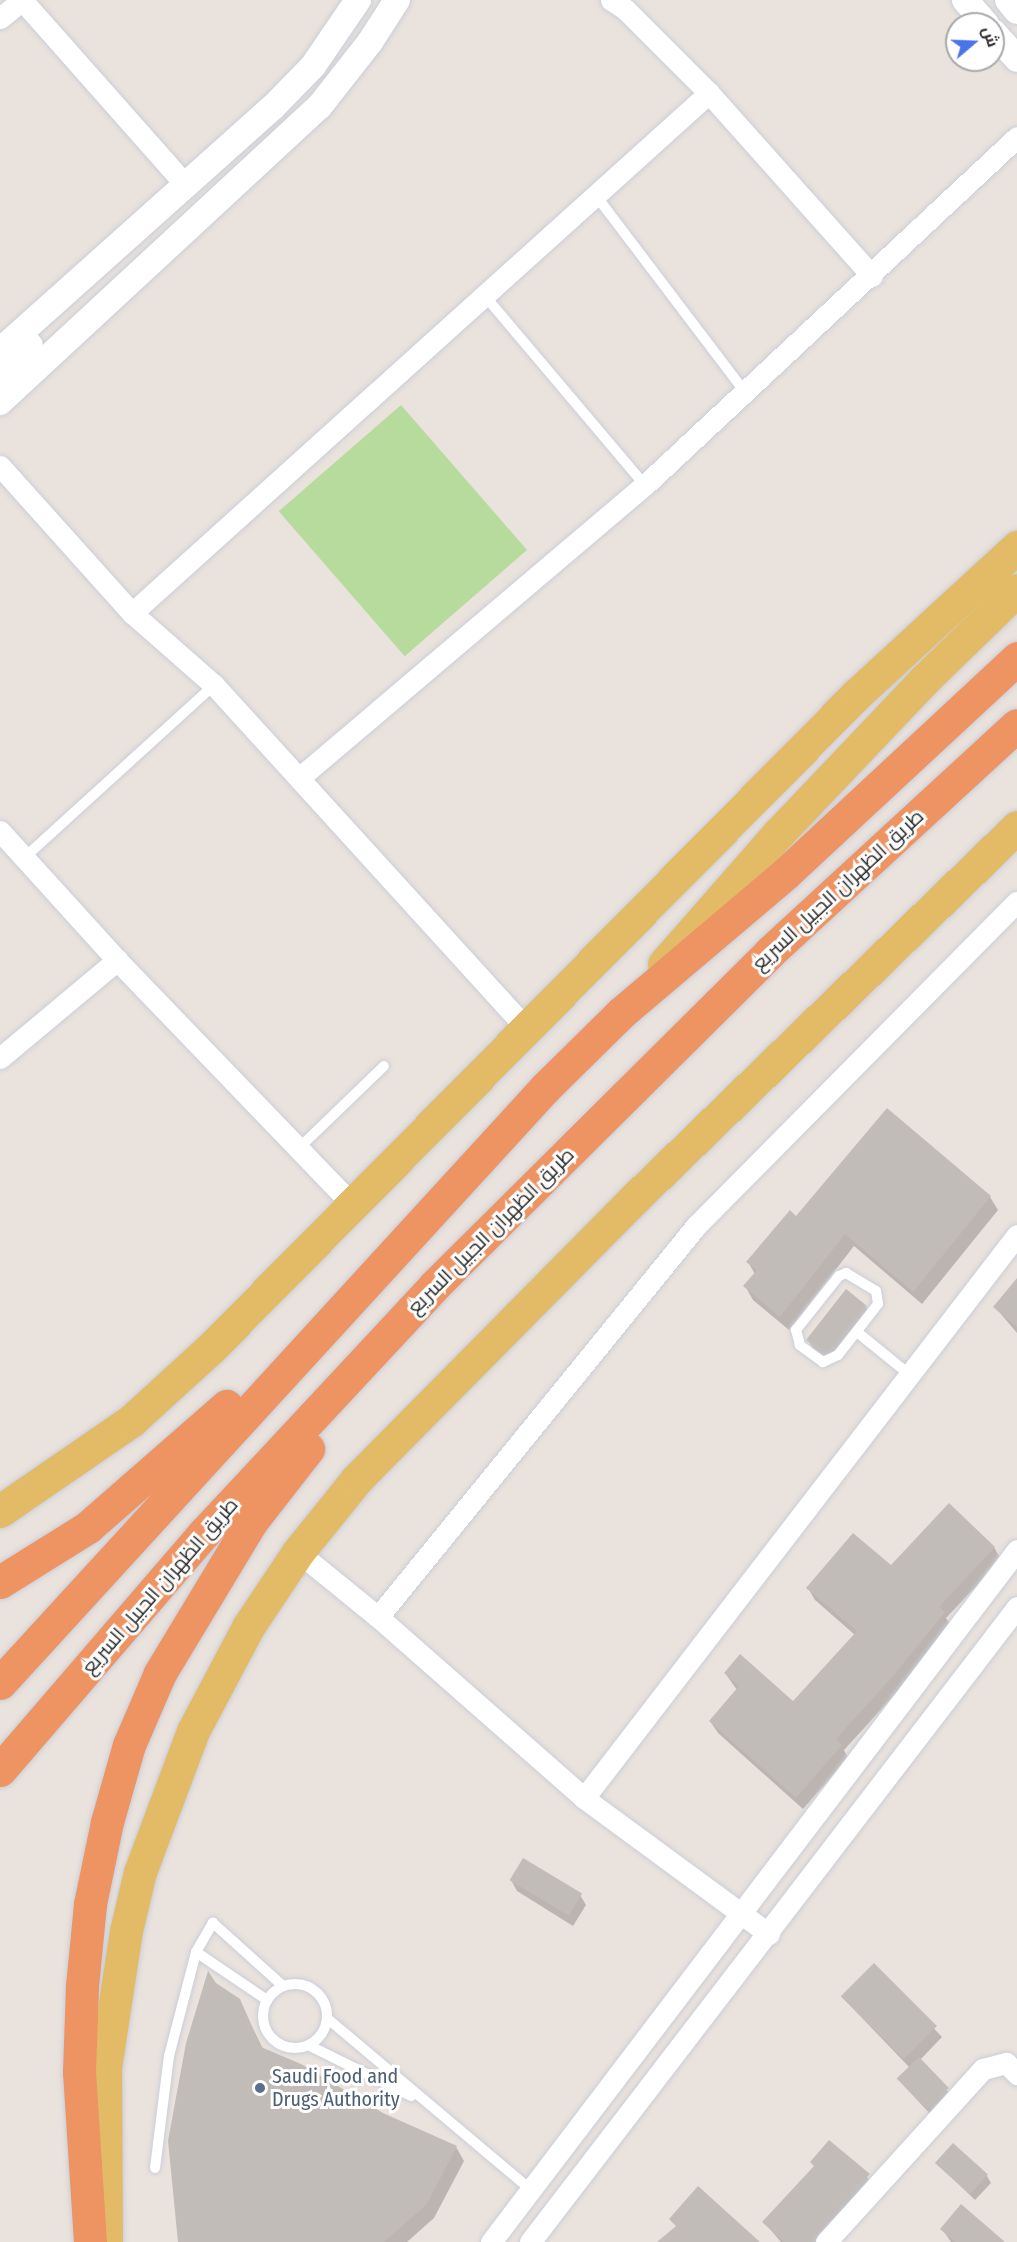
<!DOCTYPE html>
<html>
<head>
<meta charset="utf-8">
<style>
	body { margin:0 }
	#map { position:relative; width:1017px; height:2242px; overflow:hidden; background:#eae2dc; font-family:"Fira Sans Condensed",Cairo,sans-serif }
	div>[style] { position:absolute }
	.green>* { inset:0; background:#b7db9d; transform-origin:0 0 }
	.shadow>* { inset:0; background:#0003 }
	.building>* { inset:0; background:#c2bcb8; transform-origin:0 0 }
	.roads { filter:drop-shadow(0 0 2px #caced9) drop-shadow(0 0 2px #caced9) }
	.service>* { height:10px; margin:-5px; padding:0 5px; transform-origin:5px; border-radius:5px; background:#fff }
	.service>.ring { margin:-5px; padding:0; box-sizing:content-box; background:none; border:10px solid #fff; border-radius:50% }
	.minor>* { height:21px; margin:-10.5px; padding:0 10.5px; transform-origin:10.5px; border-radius:10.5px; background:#fff }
	.tertiary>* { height:26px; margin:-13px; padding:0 13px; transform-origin:13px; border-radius:13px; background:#fff }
	.primary>* { height:33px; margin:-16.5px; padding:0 16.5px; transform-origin:16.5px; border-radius:16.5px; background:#e3bb67 }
	.motorway>* { height:33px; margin:-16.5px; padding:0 16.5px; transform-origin:16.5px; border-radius:16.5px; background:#ee9362 }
	.dots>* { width:16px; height:16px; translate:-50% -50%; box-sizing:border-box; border:3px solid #fff; border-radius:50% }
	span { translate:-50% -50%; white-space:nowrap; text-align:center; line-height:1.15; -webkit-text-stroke:6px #fff; paint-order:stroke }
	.street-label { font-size:20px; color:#292929 }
	.service-label { font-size:20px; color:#4e5e75 }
	.left { translate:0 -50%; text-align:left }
	.north { position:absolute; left:945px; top:12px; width:60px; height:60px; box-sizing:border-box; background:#fff; border:2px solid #a9a9a9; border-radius:50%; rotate:71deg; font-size:16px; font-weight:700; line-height:24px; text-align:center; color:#292929 }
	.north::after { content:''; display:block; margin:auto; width:21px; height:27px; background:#4a75e8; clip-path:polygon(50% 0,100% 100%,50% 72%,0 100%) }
</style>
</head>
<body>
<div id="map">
	<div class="green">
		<i style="left:401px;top:405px;width:192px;height:162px;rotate:49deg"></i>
	</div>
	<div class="shadow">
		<i style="clip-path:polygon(990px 1197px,998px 1210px,922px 1304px,854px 1246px,789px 1330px,753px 1300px,745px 1286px,755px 1274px,748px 1262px,797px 1218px)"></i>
		<i style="clip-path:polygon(1017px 1280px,1017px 1333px,995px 1307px)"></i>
		<i style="clip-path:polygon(866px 1307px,872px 1317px,831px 1363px,814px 1350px,808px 1340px)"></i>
		<i style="clip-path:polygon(994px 1547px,1001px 1560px,946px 1618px,951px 1625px,900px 1689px,844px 1750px,848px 1758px,803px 1809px,718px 1733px,710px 1721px,737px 1690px,725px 1673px,793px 1703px,855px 1635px,815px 1600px,808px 1588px)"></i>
		<i style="clip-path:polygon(511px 1880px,580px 1895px,586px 1905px,573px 1926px,517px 1891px)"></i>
		<i style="clip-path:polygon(874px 1965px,942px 2037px,920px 2060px,951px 2095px,932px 2116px,898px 2079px,910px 2068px,842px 1997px)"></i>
		<i style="clip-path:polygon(215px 1984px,239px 2000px,263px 2049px,382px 2114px,456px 2147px,464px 2161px,434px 2218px,407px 2242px,178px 2242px)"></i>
		<i style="clip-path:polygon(829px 2142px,874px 2184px,822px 2242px,781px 2242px,764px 2222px,815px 2167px)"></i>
		<i style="clip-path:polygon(937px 2163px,987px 2176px,991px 2183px,975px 2200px)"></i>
		<i style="clip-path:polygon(942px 2229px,1002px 2242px,951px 2242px)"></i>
	</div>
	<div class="building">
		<i style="clip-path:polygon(887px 1108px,991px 1196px,913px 1292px,845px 1234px,780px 1317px,743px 1286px,757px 1270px,746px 1262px,790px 1210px,796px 1216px)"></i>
		<i style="clip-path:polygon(1017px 1278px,1017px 1327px,993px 1307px)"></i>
		<i style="clip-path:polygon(846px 1289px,867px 1306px,833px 1349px,824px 1353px,806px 1340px)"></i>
		<i style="clip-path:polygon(949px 1503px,995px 1547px,939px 1607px,945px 1612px,893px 1676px,836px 1739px,842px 1745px,796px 1798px,709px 1721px,739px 1686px,724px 1673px,740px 1654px,793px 1701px,857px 1631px,806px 1588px,853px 1533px,891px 1565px)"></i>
		<i style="left:523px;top:1858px;width:69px;height:26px;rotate:31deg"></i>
		<i style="left:874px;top:1963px;width:89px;height:47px;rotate:45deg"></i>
		<i style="clip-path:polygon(208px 1971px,216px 1983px,240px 1999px,261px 2047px,301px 2064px,383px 2113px,457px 2146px,427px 2204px,384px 2242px,178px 2242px,168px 2141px,186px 2043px)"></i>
		<i style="left:919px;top:2057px;width:43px;height:31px;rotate:46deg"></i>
		<i style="clip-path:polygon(829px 2140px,870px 2174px,817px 2233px,814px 2242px,784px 2242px,762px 2222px,814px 2166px,810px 2162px)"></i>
		<i style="left:953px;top:2143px;width:47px;height:27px;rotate:42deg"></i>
		<i style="clip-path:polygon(698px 2186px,760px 2242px,657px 2242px,676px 2226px,669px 2219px)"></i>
		<i style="clip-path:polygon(961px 2204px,1005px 2242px,955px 2242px,940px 2229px)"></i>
	</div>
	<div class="roads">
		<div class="service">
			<i style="left:597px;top:197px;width:246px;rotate:52.8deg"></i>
			<i style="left:485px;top:296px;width:248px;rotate:49.8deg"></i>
			<i style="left:24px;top:858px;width:257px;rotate:-42.3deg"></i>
			<i style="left:299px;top:1148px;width:118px;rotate:-44deg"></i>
			<i style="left:846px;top:1273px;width:35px;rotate:31deg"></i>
			<i style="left:876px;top:1291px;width:13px;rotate:81deg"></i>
			<i style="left:878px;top:1304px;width:65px;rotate:128.1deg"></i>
			<i style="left:838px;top:1355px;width:17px;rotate:155deg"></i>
			<i style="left:823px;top:1362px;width:29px;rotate:-144deg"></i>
			<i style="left:800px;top:1345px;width:16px;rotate:-105deg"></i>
			<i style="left:796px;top:1330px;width:69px;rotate:-51.5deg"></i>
			<i style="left:839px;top:1276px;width:8px;rotate:-23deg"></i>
			<i style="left:857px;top:1332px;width:68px;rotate:39.1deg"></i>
			<i style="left:196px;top:1952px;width:86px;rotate:34.1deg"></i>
			<i class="ring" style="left:263px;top:1984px;width:54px;height:54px"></i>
			<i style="left:328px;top:2019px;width:265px;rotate:40.1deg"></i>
			<i style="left:310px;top:2046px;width:113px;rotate:26.3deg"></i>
			<i style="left:155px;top:2168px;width:113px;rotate:-82.9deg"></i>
			<i style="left:169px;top:2056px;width:107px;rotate:-75.4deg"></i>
			<i style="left:196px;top:1952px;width:34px;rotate:-60deg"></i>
			<i style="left:213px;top:1923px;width:94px;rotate:42deg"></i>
		</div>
		<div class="minor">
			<i style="left:22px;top:0;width:246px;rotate:48.5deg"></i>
			<i style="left:611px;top:0;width:17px;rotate:33deg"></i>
			<i style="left:625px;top:9px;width:119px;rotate:45deg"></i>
			<i style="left:709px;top:93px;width:245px;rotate:48.3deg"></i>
			<i style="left:0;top:18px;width:28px;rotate:-39deg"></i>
			<i style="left:0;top:466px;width:198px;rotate:48.1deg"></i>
			<i style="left:132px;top:613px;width:109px;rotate:41.3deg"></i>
			<i style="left:214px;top:685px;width:462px;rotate:47.7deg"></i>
			<i style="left:132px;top:613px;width:777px;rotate:-42.03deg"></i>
			<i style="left:299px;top:778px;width:453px;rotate:-40.3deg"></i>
			<i style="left:645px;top:485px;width:509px;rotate:-43.09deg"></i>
			<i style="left:0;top:831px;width:174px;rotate:47.8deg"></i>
			<i style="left:117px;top:960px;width:337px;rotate:46.1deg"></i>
			<i style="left:0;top:1058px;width:153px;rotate:-39.9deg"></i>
			<i style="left:298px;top:1552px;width:103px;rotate:39.1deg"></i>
			<i style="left:584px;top:1798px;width:710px;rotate:-52.44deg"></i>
			<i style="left:769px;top:1934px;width:230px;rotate:-143.7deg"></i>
			<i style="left:584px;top:1798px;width:274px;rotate:-138.7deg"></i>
			<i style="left:378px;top:1617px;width:504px;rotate:-50.88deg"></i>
			<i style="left:696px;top:1226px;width:456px;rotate:-45.3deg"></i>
			<i style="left:491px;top:2242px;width:869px;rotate:-52.76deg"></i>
			<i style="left:530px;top:2242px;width:800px;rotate:-52.51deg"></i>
			<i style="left:826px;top:2242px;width:234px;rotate:-47.8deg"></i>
			<i style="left:983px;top:2069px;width:24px;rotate:-15deg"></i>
			<i style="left:1006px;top:2063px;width:16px;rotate:45deg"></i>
		</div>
		<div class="tertiary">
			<i style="left:965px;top:0;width:32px;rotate:49deg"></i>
			<i style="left:1008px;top:0;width:14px;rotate:51deg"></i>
			<i style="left:993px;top:32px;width:36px;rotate:48deg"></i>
			<i style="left:0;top:351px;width:366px;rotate:-41.8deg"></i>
			<i style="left:273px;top:107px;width:57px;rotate:-45.7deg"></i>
			<i style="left:313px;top:66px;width:80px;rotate:-55.7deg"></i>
			<i style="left:0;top:372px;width:40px;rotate:-42deg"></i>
			<i style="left:0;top:402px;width:434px;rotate:-42.8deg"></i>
			<i style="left:319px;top:107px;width:83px;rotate:-51.9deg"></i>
			<i style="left:370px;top:42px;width:50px;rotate:-57.3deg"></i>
		</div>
		<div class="primary">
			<i style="left:664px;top:964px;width:173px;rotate:-48.8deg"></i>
			<i style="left:778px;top:834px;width:212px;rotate:-46.5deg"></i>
			<i style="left:924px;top:680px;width:129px;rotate:-44.1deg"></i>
			<i style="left:0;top:1511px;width:159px;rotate:-34.5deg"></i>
			<i style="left:131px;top:1421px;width:108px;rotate:-42.4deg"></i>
			<i style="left:211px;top:1348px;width:918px;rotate:-45.35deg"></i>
			<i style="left:856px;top:695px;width:219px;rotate:-42.6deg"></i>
			<i style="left:106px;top:2242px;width:174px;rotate:-90.3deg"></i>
			<i style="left:105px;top:2068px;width:139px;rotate:-81.3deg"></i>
			<i style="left:126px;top:1931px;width:61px;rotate:-76.7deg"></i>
			<i style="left:140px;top:1872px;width:151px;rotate:-69.4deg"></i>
			<i style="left:193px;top:1731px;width:118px;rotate:-62.1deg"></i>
			<i style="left:248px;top:1627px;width:90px;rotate:-56.3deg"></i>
			<i style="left:298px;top:1552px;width:92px;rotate:-51.1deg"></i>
			<i style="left:356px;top:1480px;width:394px;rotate:-45.3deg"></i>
			<i style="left:633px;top:1200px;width:535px;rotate:-44.17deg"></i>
		</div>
		<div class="motorway">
			<i style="left:0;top:1582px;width:104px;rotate:-32deg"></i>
			<i style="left:88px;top:1527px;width:184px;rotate:-41.2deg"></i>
			<i style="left:0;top:1683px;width:808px;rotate:-47.51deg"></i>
			<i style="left:546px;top:1087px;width:105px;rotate:-44.6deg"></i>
			<i style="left:621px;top:1013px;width:216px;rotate:-40.3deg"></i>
			<i style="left:786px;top:873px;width:316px;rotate:-42.9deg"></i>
			<i style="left:0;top:1770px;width:313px;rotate:-49.3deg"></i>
			<i style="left:204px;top:1533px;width:338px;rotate:-47deg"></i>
			<i style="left:434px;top:1286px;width:474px;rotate:-44.8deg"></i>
			<i style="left:770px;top:952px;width:335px;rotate:-42.6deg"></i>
			<i style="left:90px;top:2242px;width:170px;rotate:-93.7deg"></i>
			<i style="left:79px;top:2072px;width:86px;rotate:-88deg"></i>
			<i style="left:82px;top:1986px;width:82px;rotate:-84.4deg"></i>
			<i style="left:90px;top:1904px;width:84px;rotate:-78.3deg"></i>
			<i style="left:107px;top:1822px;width:80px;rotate:-74.1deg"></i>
			<i style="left:129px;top:1745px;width:78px;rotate:-66.7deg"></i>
			<i style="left:160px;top:1673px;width:176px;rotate:-58.9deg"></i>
			<i style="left:251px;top:1522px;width:93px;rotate:-52deg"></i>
		</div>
	</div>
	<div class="dots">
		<i style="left:260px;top:2088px;background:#5c6f8a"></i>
	</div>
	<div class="street-label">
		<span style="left:838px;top:890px;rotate:-43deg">طريق الظهران الجبيل السريع</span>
		<span style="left:491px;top:1231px;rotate:-45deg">طريق الظهران الجبيل السريع</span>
		<span style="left:160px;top:1586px;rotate:-49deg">طريق الظهران الجبيل السريع</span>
	</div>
	<div class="service-label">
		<span class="left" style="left:272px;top:2088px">Saudi Food and<br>Drugs Authority</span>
	</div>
	<div class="north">ش</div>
</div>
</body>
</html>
